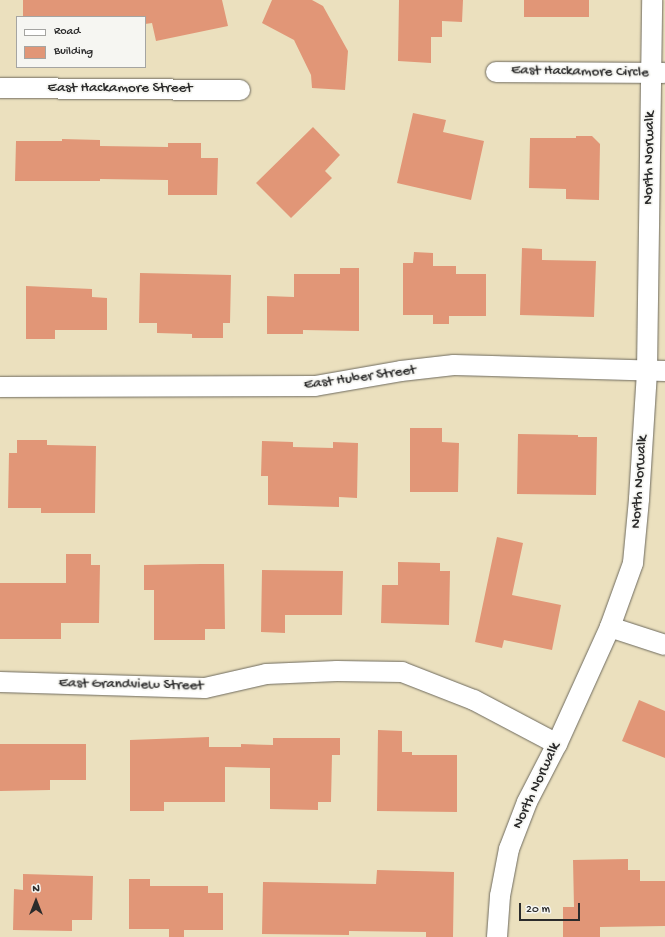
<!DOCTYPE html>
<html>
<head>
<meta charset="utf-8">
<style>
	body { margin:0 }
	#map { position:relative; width:665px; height:937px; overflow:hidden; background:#ebe0be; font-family:"Gochi Hand",sans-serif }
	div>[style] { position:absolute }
	.building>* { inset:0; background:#e19677; transform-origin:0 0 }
	.roads { filter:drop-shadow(0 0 1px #6e6a5e) drop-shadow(0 0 1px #6e6a5e) }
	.street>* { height:20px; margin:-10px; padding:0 10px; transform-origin:10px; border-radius:10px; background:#fff }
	span { translate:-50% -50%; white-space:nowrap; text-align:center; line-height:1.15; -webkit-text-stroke:3.5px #f6f6f2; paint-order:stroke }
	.street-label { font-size:15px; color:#2b2b2b }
	.legend { position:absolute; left:16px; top:16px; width:130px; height:52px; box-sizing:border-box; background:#f6f6f2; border:1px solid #a5a5a2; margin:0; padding:5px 7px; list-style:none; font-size:12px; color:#2b2b2b }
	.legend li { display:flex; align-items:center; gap:8px; height:20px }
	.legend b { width:20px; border:1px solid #a5a5a2 }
	.north { position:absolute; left:16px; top:881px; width:40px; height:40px; -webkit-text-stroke:3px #f6f6f2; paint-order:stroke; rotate:0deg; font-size:11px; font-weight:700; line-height:16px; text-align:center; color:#2b2b2b }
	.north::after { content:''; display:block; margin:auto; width:14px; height:18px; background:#2b2b2b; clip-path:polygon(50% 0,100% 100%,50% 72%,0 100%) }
	.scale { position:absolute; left:519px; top:903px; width:61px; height:18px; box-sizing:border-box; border:2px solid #2b2b2b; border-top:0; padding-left:5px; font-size:12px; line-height:14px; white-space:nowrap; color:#2b2b2b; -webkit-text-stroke:3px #f6f6f2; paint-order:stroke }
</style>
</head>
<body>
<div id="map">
	<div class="building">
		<i style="clip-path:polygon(23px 0,222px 0,228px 26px,156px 41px,152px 23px,145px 24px,145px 17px,23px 17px)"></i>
		<i style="clip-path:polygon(272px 0,312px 0,323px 6px,348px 51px,345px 90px,312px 88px,311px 75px,294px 40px,262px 23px)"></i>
		<i style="clip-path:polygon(399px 0,463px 0,462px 22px,442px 21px,442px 37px,431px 37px,431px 63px,398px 61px)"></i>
		<i style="left:524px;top:0;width:65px;height:17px"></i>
		<i style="clip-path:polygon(413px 113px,446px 120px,443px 132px,484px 141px,471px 200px,397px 183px)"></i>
		<i style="clip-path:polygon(313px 127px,340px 155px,325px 171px,332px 178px,291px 218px,256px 183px)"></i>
		<i style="clip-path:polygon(576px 136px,592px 136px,600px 144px,599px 200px,566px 199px,566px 189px,529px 188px,530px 138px,576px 138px)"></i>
		<i style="clip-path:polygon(62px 139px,100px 140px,100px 146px,168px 147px,168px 143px,201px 143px,201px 158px,218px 158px,217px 195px,168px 195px,168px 180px,100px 179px,100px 181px,15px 181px,16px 141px,62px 141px)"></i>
		<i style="clip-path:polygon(522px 248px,542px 249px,542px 260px,596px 261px,594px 317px,520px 315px)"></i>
		<i style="clip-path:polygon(414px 252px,433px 253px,433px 266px,456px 266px,456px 274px,486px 274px,486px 316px,449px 316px,449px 324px,433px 324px,433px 315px,403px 315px,403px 263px,413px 263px)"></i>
		<i style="clip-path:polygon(340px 268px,359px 268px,359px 331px,303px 330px,303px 334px,267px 334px,267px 296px,294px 297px,294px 274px,340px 274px)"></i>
		<i style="clip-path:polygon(140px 273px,231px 275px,230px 323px,223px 323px,223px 338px,192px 338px,192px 334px,157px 333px,157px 323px,139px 323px)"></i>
		<i style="clip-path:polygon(26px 286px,92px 289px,92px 297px,107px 298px,107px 330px,55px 330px,55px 339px,26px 339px)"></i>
		<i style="clip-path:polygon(410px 428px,442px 428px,442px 442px,459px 443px,458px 492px,410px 492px)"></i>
		<i style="clip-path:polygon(518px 434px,578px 435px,578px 437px,597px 437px,596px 495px,517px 494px)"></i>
		<i style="clip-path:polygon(17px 440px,47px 440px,47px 445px,96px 446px,95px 513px,41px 513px,41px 508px,8px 508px,9px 453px,17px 453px)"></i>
		<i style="clip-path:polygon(262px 441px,293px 442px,293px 447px,333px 448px,333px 442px,358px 443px,357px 498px,339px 497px,339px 507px,268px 505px,268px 476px,261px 476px)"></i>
		<i style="clip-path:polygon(497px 537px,523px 543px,512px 595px,561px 605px,552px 650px,504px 640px,502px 648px,475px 642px)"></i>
		<i style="clip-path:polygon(66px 554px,91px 554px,91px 565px,100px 565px,99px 623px,61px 623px,61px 639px,0 639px,0 583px,66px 583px)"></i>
		<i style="clip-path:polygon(398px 562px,440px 563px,440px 571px,450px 571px,449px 625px,381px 623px,382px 585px,398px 585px)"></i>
		<i style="clip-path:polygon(201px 564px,224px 564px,225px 629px,205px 629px,205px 640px,154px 640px,154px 590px,144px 590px,144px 565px)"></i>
		<i style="clip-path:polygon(262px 570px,343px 571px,342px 615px,285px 615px,285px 633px,261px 632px)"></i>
		<i style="clip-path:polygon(639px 700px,665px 711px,665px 758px,622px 741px)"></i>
		<i style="clip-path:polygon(378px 730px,402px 731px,402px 752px,412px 752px,412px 755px,457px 755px,457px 812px,377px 811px)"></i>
		<i style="clip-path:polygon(209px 737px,209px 747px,241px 747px,241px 744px,273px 745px,273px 738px,340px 738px,340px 755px,332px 755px,331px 802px,318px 802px,318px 810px,270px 809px,270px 768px,225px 767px,225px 802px,164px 802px,164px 811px,130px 811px,130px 740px)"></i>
		<i style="clip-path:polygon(0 744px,86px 744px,86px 780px,50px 780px,50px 790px,0 791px)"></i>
		<i style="clip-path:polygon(628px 859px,628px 870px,640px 870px,640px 881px,665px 881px,665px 926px,600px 927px,600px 937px,563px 937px,563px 907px,574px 907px,573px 860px)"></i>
		<i style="clip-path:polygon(377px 870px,454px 872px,453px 937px,426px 937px,426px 932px,349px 931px,349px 935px,262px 934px,263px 882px,376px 884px)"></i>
		<i style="clip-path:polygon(23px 874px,93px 876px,92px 920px,72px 920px,72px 931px,13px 930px,14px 889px,23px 890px)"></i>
		<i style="clip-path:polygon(129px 879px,150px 879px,150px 886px,208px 886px,208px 893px,223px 893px,223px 930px,184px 930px,184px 937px,169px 937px,169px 929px,129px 929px)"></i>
	</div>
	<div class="roads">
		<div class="street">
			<i style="left:496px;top:72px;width:168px;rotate:0.3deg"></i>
			<i style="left:0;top:88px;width:240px;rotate:0.5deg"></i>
			<i style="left:0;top:387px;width:315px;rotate:-0.2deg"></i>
			<i style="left:315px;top:386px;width:87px;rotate:-9.9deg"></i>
			<i style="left:401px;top:371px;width:53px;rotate:-6.5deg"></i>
			<i style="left:454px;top:365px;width:211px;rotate:1.6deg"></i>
			<i style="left:610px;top:627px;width:58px;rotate:18.1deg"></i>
			<i style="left:0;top:682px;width:205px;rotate:1.7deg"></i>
			<i style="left:205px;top:688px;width:63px;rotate:-12.9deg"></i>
			<i style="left:266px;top:674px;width:71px;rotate:-2.4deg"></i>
			<i style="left:337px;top:671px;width:65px;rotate:0.9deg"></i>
			<i style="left:402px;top:672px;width:77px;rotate:21.3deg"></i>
			<i style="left:474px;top:700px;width:94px;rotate:27.9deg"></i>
			<i style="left:497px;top:937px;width:41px;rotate:-85.8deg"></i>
			<i style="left:500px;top:896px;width:48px;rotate:-79.2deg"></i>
			<i style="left:509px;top:849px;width:50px;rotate:-69deg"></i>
			<i style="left:527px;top:802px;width:65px;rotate:-62.7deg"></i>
			<i style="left:557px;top:744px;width:128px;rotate:-65.6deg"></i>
			<i style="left:610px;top:627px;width:68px;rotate:-70.2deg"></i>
			<i style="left:633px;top:563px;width:64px;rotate:-84.6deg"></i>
			<i style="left:639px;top:499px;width:128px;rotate:-86.4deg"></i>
			<i style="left:647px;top:371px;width:371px;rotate:-89.2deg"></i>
		</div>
	</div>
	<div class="street-label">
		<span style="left:580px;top:72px;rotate:1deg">East Hackamore Circle</span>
		<span style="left:120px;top:89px">East Hackamore Street</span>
		<span style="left:650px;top:158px;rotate:-89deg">North Norwalk</span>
		<span style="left:360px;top:378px;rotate:-8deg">East Huber Street</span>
		<span style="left:640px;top:482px;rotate:-86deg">North Norwalk</span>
		<span style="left:131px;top:685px;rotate:1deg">East Grandview Street</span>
		<span style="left:537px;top:786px;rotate:-65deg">North Norwalk</span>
	</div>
	<ul class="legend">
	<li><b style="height:5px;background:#fff"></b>Road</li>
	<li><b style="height:11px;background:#e19677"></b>Building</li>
	</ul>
	<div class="north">N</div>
	<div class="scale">20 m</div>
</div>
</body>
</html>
